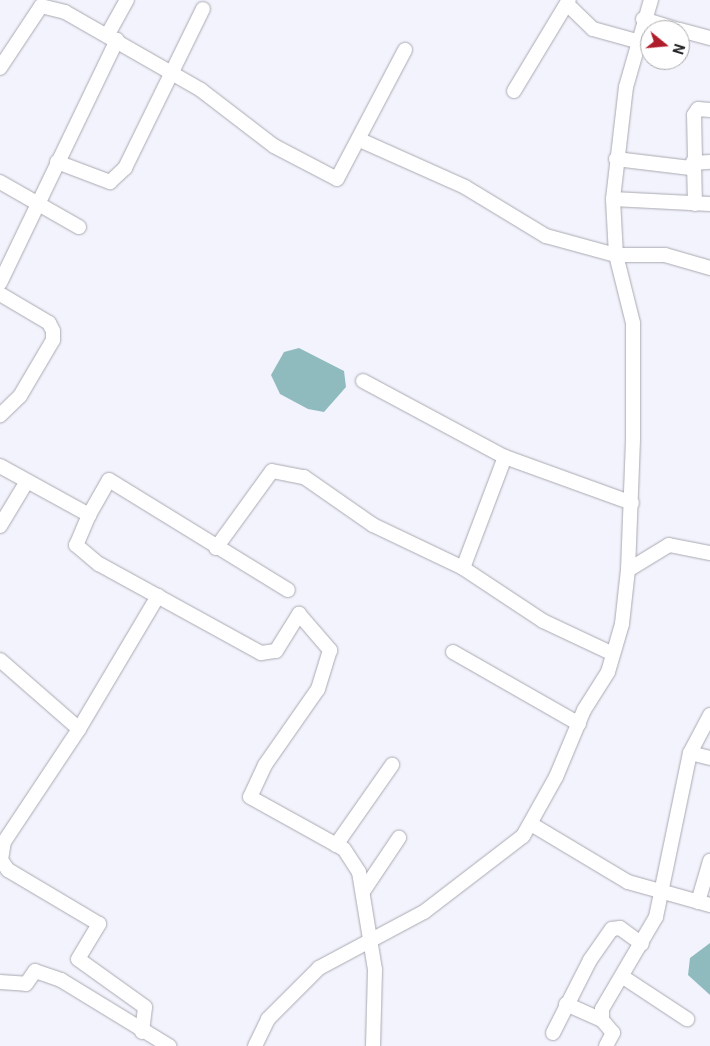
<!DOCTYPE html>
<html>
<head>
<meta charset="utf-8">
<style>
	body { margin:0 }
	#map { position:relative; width:710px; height:1046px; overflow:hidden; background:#f3f3fd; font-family:Roboto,sans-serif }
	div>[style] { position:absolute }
	.water>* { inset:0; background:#8fbbbe }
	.roads { filter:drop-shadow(0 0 1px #a9a9b2) drop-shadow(0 0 1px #a9a9b2) }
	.minor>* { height:14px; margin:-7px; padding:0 7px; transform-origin:7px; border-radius:7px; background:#fff }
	span { translate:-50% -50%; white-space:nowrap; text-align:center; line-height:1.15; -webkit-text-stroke:5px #fff; paint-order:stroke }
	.north { position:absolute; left:640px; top:20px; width:50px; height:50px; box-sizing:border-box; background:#fff; border:1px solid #a9a9aa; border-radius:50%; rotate:107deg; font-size:14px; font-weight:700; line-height:20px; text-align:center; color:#27272a }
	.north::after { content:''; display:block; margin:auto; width:18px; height:22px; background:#af1d2b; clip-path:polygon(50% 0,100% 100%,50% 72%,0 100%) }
</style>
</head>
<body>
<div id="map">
	<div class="water">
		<i style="clip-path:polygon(299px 348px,344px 371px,346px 387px,324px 412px,308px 409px,280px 394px,271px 375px,284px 352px)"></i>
		<i style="clip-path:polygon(710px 943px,710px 995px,688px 975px,690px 958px)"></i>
	</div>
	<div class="roads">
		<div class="minor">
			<i style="left:567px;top:4px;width:36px;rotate:44deg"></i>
			<i style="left:593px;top:29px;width:46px;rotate:15.3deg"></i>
			<i style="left:643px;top:19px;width:38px;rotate:17deg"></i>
			<i style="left:680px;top:30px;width:31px;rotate:15deg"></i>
			<i style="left:108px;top:34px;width:39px;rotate:-61deg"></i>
			<i style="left:0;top:68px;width:74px;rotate:-56.5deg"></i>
			<i style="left:41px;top:6px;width:25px;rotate:14deg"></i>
			<i style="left:65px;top:12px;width:157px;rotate:29.8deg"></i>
			<i style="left:201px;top:90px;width:92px;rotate:37.5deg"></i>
			<i style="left:274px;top:146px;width:71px;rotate:27.6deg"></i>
			<i style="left:337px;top:179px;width:146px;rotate:-62.2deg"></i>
			<i style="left:514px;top:91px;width:106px;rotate:-58.9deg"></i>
			<i style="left:360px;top:140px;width:115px;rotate:24.1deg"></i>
			<i style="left:465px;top:187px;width:95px;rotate:31.2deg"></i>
			<i style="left:546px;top:236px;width:73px;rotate:15.2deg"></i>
			<i style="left:616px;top:255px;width:49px"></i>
			<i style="left:665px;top:255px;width:47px;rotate:16.1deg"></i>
			<i style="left:616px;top:159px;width:75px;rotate:6.9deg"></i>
			<i style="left:690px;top:168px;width:11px;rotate:-63deg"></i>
			<i style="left:695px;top:158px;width:43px;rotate:-91.3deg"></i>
			<i style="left:694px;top:115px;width:7px;rotate:-56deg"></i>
			<i style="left:698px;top:109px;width:12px;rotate:5deg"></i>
			<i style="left:57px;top:162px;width:57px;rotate:20.7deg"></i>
			<i style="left:110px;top:182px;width:21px;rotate:-43deg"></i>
			<i style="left:125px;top:168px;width:177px;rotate:-63.9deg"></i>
			<i style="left:0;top:182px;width:91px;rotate:29.7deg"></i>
			<i style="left:613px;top:199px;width:97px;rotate:3deg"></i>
			<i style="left:695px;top:204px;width:41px;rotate:-91.4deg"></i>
			<i style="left:694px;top:163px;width:16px;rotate:-4deg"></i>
			<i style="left:0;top:283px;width:270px;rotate:-64.3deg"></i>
			<i style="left:0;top:294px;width:57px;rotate:30.6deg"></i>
			<i style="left:49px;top:323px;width:9px;rotate:63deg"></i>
			<i style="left:53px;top:331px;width:9px;rotate:90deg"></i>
			<i style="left:53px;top:340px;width:65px;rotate:120.5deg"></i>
			<i style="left:20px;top:396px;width:28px;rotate:136deg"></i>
			<i style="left:363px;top:381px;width:161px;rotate:28.2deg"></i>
			<i style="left:505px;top:457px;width:135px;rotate:19.9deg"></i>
			<i style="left:0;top:466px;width:102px;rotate:28.8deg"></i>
			<i style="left:89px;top:515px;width:33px;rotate:113deg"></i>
			<i style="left:76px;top:545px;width:30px;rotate:40deg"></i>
			<i style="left:99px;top:564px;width:185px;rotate:28.8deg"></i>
			<i style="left:261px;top:653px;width:15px;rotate:-8deg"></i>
			<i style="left:276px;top:651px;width:44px;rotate:-58.1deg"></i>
			<i style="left:299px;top:614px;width:48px;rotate:49.3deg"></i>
			<i style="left:330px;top:650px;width:41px;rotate:107.1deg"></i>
			<i style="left:318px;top:689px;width:93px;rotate:124.9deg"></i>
			<i style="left:265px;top:765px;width:35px;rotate:115deg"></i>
			<i style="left:250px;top:797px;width:107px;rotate:29deg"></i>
			<i style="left:344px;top:849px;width:27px;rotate:57deg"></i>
			<i style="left:359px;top:872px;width:99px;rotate:80.7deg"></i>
			<i style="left:375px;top:970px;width:76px;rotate:91.5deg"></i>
			<i style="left:89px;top:515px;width:40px;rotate:-60.3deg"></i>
			<i style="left:109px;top:480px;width:210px;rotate:31.6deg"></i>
			<i style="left:0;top:526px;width:50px;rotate:-58.8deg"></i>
			<i style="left:216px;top:548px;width:95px;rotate:-54deg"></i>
			<i style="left:272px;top:471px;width:33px;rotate:11deg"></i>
			<i style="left:304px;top:477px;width:84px;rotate:34.8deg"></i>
			<i style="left:373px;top:525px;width:100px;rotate:25.5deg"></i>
			<i style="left:463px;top:568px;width:96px;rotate:33.5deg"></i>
			<i style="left:543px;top:621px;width:77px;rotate:25.2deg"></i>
			<i style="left:463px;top:568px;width:119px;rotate:-69.3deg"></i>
			<i style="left:628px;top:570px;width:48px;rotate:-31.4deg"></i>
			<i style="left:669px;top:545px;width:42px;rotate:11deg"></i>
			<i style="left:453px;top:652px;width:145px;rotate:29.7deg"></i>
			<i style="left:0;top:660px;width:105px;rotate:41.1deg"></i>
			<i style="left:690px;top:753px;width:21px;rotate:14deg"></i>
			<i style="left:531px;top:824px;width:113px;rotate:30.9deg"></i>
			<i style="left:628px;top:882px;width:85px;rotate:15.7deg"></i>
			<i style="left:336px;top:845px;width:98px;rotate:-55deg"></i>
			<i style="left:364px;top:890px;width:63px;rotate:-56.1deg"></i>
			<i style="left:698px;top:902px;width:43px;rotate:-73.7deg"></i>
			<i style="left:623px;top:977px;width:77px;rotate:33.3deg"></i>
			<i style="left:0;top:982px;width:26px;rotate:4deg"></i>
			<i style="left:26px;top:984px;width:16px;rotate:-55deg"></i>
			<i style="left:35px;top:971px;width:28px;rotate:19deg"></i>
			<i style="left:61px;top:980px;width:127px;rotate:31.4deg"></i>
			<i style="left:566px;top:1004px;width:39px;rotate:24deg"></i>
			<i style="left:142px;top:1032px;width:25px;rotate:-83deg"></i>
			<i style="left:145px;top:1007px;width:82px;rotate:-144.4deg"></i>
			<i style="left:78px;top:959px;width:41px;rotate:-59deg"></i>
			<i style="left:99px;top:924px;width:106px;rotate:-149.3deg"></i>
			<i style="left:8px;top:870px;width:12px;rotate:-125deg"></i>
			<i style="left:1px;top:860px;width:18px;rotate:-81deg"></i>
			<i style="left:4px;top:842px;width:136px;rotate:-56.4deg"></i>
			<i style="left:79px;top:729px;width:155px;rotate:-59.3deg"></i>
			<i style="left:553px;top:1033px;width:82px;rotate:-63.1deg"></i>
			<i style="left:590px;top:960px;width:38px;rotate:-55deg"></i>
			<i style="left:612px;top:929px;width:8px;rotate:-7deg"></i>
			<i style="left:620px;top:928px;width:27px;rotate:36deg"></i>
			<i style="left:255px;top:1046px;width:30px;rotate:-64deg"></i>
			<i style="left:268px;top:1019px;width:72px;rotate:-45deg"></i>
			<i style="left:319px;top:968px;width:119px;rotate:-28.1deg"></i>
			<i style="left:424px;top:912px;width:125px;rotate:-37.5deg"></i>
			<i style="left:523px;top:836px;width:68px;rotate:-60.8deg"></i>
			<i style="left:556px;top:777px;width:73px;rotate:-67.3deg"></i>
			<i style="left:584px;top:710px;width:45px;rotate:-57.7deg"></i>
			<i style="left:608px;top:672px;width:50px;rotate:-73.7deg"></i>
			<i style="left:622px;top:624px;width:54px;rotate:-83.7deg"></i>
			<i style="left:628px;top:570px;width:131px;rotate:-87.8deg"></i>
			<i style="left:633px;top:439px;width:116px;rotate:-90deg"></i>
			<i style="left:633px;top:323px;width:70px;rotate:-104deg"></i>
			<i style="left:616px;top:255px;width:56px;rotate:-93.1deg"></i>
			<i style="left:613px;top:199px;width:113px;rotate:-83.4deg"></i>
			<i style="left:626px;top:87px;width:91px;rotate:-74deg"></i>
			<i style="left:606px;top:1046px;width:15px;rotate:-62deg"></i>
			<i style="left:613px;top:1033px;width:17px;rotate:-130deg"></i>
			<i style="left:602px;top:1020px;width:11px;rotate:-90deg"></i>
			<i style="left:602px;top:1009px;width:107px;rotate:-59.6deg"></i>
			<i style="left:656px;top:917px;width:167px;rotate:-78.3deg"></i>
			<i style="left:690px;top:753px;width:43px;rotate:-62.2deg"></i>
		</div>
	</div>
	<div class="north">N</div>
</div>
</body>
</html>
